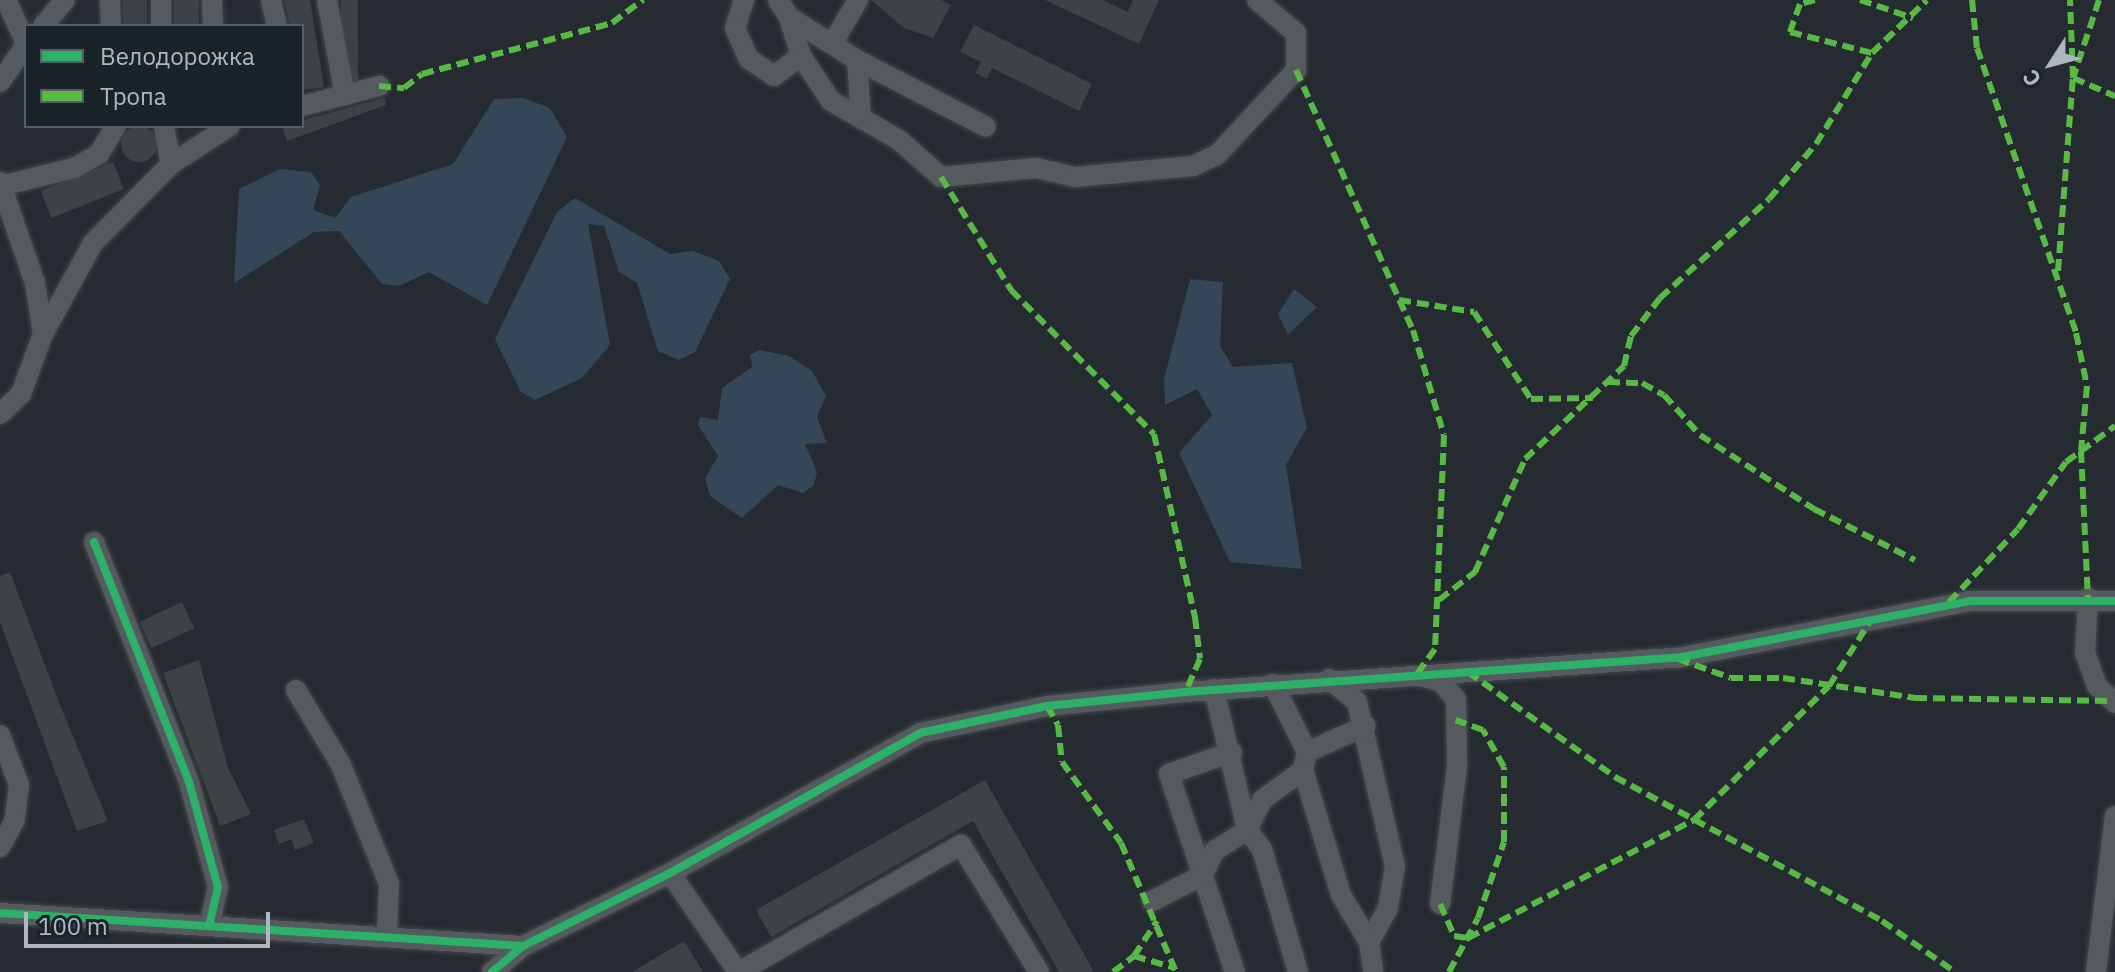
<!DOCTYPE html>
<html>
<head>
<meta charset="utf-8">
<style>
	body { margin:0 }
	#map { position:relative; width:2115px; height:972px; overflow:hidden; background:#252b30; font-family:"IBM Plex Sans",sans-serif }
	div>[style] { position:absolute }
	.water>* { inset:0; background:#344657 }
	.building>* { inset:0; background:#3d4247; transform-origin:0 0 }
	.round { border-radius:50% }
	.roads { filter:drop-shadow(0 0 2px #43474b) drop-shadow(0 0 2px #43474b) }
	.minor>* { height:20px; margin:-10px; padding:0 10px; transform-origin:10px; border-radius:10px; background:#555a5e }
	.quiet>* { height:6px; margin-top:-3px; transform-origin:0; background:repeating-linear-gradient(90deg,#58b947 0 12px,transparent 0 18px) }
	.cycleway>* { height:8px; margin:-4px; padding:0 4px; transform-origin:4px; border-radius:4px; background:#2db169 }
	span { translate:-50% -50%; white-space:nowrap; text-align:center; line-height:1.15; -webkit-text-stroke:8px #1a222a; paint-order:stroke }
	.legend { position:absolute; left:24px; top:24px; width:280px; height:104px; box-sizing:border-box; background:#1a222a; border:2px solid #565e67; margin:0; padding:10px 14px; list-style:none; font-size:24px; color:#afb8c2 }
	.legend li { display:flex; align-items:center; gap:16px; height:40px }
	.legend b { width:40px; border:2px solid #565e67 }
	.north { position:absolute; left:2011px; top:24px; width:80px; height:80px; -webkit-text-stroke:6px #1a222a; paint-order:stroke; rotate:234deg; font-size:22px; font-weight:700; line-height:32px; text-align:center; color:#afb8c2 }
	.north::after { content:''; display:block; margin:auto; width:28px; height:36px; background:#afb8c2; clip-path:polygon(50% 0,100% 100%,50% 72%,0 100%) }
	.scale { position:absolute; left:24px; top:912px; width:246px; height:36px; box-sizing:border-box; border:4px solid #afb8c2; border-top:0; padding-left:10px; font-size:24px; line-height:28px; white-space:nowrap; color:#afb8c2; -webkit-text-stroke:6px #1a222a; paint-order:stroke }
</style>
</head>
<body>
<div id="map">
	<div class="water">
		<i style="clip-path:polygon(523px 98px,550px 108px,567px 137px,487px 305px,429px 272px,399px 286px,382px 284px,339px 231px,314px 232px,234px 283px,239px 189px,280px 169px,311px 172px,320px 185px,313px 210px,335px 218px,351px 197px,453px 164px,494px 99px)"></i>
		<i style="clip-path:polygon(575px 198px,670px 254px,693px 251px,719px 261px,730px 279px,695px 352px,679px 360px,658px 351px,637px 283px,619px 272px,604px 226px,588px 224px,610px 345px,582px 378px,535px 400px,521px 392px,495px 339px,557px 212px)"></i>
		<i style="clip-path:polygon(1190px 279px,1223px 282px,1220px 346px,1233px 367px,1292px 363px,1307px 427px,1286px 465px,1302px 569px,1230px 562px,1179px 453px,1212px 415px,1197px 389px,1165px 405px,1164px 379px)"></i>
		<i style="clip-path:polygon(1294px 289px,1317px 307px,1288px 335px,1278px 314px)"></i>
		<i style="clip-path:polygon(759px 350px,789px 356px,812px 371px,826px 396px,817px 417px,827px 443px,805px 444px,817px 472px,814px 485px,803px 493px,778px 485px,742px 518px,710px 496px,705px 478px,718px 456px,698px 425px,700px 417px,718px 420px,722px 388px,752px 367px,750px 355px)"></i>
	</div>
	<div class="building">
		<i style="left:123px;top:0;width:24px;height:26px"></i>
		<i style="left:174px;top:0;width:25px;height:26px"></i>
		<i style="clip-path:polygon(284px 0,310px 0,324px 87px,302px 90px,302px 26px,290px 26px)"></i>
		<i style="left:341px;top:0;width:17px;height:80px"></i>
		<i style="clip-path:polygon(871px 0,941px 0,951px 5px,933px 38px,904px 28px)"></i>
		<i style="clip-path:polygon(1045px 0,1103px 0,1128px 12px,1133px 0,1159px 0,1139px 44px)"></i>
		<i style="clip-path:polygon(974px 25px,1092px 84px,1079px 111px,992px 68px,987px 79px,975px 73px,981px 62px,960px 52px)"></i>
		<i style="clip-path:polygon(384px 98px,386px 105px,287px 141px,282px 126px)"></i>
		<i class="round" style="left:121px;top:126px;width:36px;height:36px"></i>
		<i style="left:113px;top:162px;width:29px;height:78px;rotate:68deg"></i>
		<i style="clip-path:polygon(10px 572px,60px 705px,108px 821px,77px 831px,0 622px,0 576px)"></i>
		<i style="left:182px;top:602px;width:29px;height:47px;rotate:65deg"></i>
		<i style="clip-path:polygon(199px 660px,228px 768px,251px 814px,220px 826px,163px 673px)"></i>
		<i style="clip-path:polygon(985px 780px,1094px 972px,1059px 972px,973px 821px,771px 937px,756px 910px)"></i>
		<i style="clip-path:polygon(304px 819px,314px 843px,295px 850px,291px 839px,279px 844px,274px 830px)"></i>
		<i style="clip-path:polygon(684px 941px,703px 972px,632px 972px)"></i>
	</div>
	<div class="roads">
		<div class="minor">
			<i style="left:6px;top:0;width:47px;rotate:65.1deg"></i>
			<i style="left:110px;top:0;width:26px;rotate:88deg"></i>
			<i style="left:161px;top:0;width:26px;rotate:90deg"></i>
			<i style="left:212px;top:0;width:26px;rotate:88deg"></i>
			<i style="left:271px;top:0;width:27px;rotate:77deg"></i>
			<i style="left:327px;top:0;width:97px;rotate:79.3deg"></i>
			<i style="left:744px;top:0;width:29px;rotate:108deg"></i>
			<i style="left:735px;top:28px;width:34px;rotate:66deg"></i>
			<i style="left:749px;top:59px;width:30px;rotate:34deg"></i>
			<i style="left:774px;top:76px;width:34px;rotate:-37deg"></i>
			<i style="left:778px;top:0;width:20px;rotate:57deg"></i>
			<i style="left:789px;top:17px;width:80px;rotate:32.3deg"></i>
			<i style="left:857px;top:60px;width:145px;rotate:27.4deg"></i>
			<i style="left:789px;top:17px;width:41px;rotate:72.9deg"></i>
			<i style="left:801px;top:56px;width:54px;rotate:56.3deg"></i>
			<i style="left:831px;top:101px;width:78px;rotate:29.8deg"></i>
			<i style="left:899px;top:140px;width:56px;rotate:41.4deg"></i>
			<i style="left:941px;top:177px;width:95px;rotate:-5.4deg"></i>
			<i style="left:1036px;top:168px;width:40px;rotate:13deg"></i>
			<i style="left:1075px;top:177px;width:119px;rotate:-5.3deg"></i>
			<i style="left:1193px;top:166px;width:26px;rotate:-25deg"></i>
			<i style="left:1217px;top:155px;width:116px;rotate:-47.1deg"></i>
			<i style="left:1296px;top:70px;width:37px;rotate:-90deg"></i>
			<i style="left:1296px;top:33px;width:51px;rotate:-139.8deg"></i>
			<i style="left:43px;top:26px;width:34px;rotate:-50deg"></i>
			<i style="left:832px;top:44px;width:51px;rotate:-59.4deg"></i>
			<i style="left:857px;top:60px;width:57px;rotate:86deg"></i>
			<i style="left:0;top:82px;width:45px;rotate:-54.9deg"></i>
			<i style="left:302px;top:106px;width:80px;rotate:-14.6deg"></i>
			<i style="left:164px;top:126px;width:39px;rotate:80deg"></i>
			<i style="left:0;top:182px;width:107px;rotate:70.9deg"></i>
			<i style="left:35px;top:283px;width:52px;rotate:81.1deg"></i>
			<i style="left:1px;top:186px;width:75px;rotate:-13.9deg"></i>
			<i style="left:74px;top:168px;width:29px;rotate:-29deg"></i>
			<i style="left:99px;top:154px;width:33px;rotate:-59deg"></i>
			<i style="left:0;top:414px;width:29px;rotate:-44deg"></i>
			<i style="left:21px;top:394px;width:64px;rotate:-69.9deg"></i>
			<i style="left:43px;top:334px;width:104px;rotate:-61.2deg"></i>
			<i style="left:93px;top:243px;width:111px;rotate:-45.4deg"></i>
			<i style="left:171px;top:164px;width:70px;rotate:-32.8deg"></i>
			<i style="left:94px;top:542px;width:258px;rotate:68.4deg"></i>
			<i style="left:189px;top:782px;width:109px;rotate:74.6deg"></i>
			<i style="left:218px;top:887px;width:37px;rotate:103deg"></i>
			<i style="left:2088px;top:598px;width:55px;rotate:93.1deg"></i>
			<i style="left:2085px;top:653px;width:35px;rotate:70deg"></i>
			<i style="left:2097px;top:686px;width:25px;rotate:43deg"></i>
			<i style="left:1424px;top:677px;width:18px;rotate:16deg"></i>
			<i style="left:1441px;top:682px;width:23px;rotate:49deg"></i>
			<i style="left:1456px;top:699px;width:67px;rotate:89.1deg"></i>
			<i style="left:1457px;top:766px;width:139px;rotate:97deg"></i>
			<i style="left:1329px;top:679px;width:36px;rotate:39deg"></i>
			<i style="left:1357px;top:702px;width:168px;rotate:77deg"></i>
			<i style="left:1395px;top:866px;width:43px;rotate:99.5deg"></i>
			<i style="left:1388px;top:908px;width:39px;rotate:119deg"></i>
			<i style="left:1273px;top:684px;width:76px;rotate:63.4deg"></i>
			<i style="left:1307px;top:752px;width:18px;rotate:103deg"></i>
			<i style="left:1303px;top:770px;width:131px;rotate:73.1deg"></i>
			<i style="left:1341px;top:895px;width:55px;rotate:59.2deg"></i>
			<i style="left:1369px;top:942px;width:30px;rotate:82deg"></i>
			<i style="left:1214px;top:689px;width:145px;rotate:76.8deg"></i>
			<i style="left:1247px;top:830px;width:24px;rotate:52deg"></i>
			<i style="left:1262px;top:849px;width:128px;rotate:73.7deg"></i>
			<i style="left:296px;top:690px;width:87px;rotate:59deg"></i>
			<i style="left:341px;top:765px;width:128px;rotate:68deg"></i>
			<i style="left:389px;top:884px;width:48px;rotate:92.4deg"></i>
			<i style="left:0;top:735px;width:53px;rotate:69.2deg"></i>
			<i style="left:19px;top:785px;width:35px;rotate:97deg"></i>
			<i style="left:15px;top:820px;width:31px;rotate:119deg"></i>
			<i style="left:1232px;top:752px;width:67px;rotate:160.8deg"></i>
			<i style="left:1169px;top:774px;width:209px;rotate:71.6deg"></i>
			<i style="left:1307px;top:752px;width:64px;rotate:-24.1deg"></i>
			<i style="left:670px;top:873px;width:120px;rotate:55.5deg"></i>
			<i style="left:1152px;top:901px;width:57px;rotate:-27deg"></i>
			<i style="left:1203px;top:875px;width:26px;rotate:-65deg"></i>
			<i style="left:1214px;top:851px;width:39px;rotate:-32deg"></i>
			<i style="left:1247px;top:830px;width:34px;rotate:-63deg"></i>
			<i style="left:1262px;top:800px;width:51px;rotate:-36.2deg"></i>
			<i style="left:0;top:913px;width:524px;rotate:3.61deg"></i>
			<i style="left:492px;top:972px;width:40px;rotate:-40deg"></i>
			<i style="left:523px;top:946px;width:164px;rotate:-26.4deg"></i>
			<i style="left:670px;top:873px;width:287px;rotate:-29.2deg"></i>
			<i style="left:920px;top:733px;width:130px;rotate:-12deg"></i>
			<i style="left:1047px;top:706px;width:139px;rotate:-5.8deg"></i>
			<i style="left:1185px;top:692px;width:493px;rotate:-4deg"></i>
			<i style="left:1677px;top:658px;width:298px;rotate:-11deg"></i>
			<i style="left:1969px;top:601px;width:146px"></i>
			<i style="left:739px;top:972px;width:256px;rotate:-29.8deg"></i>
			<i style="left:961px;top:845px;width:149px;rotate:58.4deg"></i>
			<i style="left:2096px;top:972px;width:157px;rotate:-83.1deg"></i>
		</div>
	</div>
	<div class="quiet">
		<i style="left:1815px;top:0;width:16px;rotate:165deg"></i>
		<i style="left:1800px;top:4px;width:30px;rotate:110deg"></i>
		<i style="left:1790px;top:32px;width:85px;rotate:14.4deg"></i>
		<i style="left:1872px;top:53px;width:76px;rotate:-43.9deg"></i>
		<i style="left:1860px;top:0;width:56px;rotate:18.8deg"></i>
		<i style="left:1972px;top:0;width:48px;rotate:84.1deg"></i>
		<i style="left:1977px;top:48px;width:302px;rotate:70.8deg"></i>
		<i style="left:2076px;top:333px;width:54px;rotate:78.3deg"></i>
		<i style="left:2087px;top:386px;width:65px;rotate:95.3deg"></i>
		<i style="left:2081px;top:451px;width:147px;rotate:87.3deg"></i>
		<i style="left:2099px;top:0;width:82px;rotate:108.4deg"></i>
		<i style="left:2073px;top:78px;width:46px;rotate:23.2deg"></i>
		<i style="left:1296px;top:70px;width:285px;rotate:65.8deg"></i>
		<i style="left:1413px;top:330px;width:109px;rotate:73.6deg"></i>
		<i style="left:1444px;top:435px;width:214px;rotate:92.4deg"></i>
		<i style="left:1435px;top:649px;width:32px;rotate:126deg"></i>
		<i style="left:379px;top:86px;width:25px;rotate:5deg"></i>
		<i style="left:404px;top:88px;width:23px;rotate:-38deg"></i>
		<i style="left:422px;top:74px;width:197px;rotate:-15deg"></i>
		<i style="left:612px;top:23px;width:39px;rotate:-37deg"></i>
		<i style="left:941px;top:177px;width:133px;rotate:58.2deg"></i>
		<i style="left:1011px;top:290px;width:203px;rotate:45.2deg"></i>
		<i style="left:1154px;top:434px;width:188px;rotate:77.4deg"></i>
		<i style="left:1195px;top:617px;width:42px;rotate:83.2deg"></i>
		<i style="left:1200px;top:659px;width:36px;rotate:114deg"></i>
		<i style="left:2058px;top:271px;width:194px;rotate:-85.6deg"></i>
		<i style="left:2073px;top:78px;width:78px;rotate:-92.2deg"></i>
		<i style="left:1399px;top:300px;width:76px;rotate:9.1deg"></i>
		<i style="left:1474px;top:312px;width:104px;rotate:56.8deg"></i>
		<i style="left:1531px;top:399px;width:62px;rotate:-0.9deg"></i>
		<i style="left:1608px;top:382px;width:34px;rotate:2deg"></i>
		<i style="left:1642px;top:383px;width:25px;rotate:29deg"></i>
		<i style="left:1664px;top:395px;width:54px;rotate:48deg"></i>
		<i style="left:1700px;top:435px;width:136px;rotate:33deg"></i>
		<i style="left:1814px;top:509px;width:113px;rotate:26.8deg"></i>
		<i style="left:1439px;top:600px;width:46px;rotate:-37.9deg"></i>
		<i style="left:1475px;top:572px;width:124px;rotate:-66.1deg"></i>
		<i style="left:1525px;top:459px;width:136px;rotate:-43.2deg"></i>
		<i style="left:1624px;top:366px;width:31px;rotate:-77deg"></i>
		<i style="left:1631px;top:336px;width:48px;rotate:-52.7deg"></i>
		<i style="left:1660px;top:298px;width:147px;rotate:-42.2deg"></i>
		<i style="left:1769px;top:199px;width:72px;rotate:-49.5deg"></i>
		<i style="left:1816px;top:144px;width:107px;rotate:-58.4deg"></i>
		<i style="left:1949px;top:602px;width:100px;rotate:-46.6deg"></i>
		<i style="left:2018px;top:529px;width:82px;rotate:-54.4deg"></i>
		<i style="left:2066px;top:462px;width:61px;rotate:-36.3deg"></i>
		<i style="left:1678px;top:659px;width:56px;rotate:19.7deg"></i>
		<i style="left:1731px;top:678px;width:52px"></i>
		<i style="left:1783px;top:678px;width:134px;rotate:8.6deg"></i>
		<i style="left:1915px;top:698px;width:198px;rotate:0.9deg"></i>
		<i style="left:1468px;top:672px;width:181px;rotate:35.5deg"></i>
		<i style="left:1615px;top:777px;width:303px;rotate:28.3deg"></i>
		<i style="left:1882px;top:921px;width:89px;rotate:34.9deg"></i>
		<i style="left:1047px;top:706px;width:22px;rotate:60deg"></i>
		<i style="left:1058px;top:725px;width:37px;rotate:84deg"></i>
		<i style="left:1062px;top:762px;width:100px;rotate:53.9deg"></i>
		<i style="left:1121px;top:843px;width:140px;rotate:66.9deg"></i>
		<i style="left:1440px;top:904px;width:35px;rotate:66deg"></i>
		<i style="left:1454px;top:936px;width:14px;rotate:8deg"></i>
		<i style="left:1468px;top:938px;width:255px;rotate:-27.6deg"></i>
		<i style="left:1694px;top:820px;width:190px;rotate:-44.8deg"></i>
		<i style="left:1829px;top:686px;width:78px;rotate:-57.5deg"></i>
		<i style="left:1134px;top:956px;width:42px;rotate:-56.7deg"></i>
		<i style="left:1113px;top:972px;width:26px;rotate:-37deg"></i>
		<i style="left:1134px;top:956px;width:43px;rotate:16.3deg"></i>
		<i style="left:1449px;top:972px;width:61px;rotate:-61.8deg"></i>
		<i style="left:1478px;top:918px;width:80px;rotate:-71.1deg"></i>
		<i style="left:1504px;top:842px;width:75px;rotate:-90deg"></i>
		<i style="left:1504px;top:767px;width:43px;rotate:-119.6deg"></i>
		<i style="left:1483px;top:730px;width:29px;rotate:-160deg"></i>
	</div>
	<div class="cycleway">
		<i style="left:94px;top:542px;width:258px;rotate:68.4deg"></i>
		<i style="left:189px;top:782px;width:109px;rotate:74.6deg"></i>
		<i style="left:218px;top:887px;width:37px;rotate:103deg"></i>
		<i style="left:0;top:913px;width:524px;rotate:3.61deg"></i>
		<i style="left:492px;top:972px;width:40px;rotate:-40deg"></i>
		<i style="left:523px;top:946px;width:164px;rotate:-26.4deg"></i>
		<i style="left:670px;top:873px;width:287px;rotate:-29.2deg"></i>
		<i style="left:920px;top:733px;width:130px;rotate:-12deg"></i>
		<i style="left:1047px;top:706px;width:139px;rotate:-5.8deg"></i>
		<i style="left:1185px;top:692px;width:493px;rotate:-4deg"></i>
		<i style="left:1677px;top:658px;width:298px;rotate:-11deg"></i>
		<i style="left:1969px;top:601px;width:146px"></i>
	</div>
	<ul class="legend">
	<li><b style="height:10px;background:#2db169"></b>Велодорожка</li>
	<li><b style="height:10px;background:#58b947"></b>Тропа</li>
	</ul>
	<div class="north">С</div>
	<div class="scale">100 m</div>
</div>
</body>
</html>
